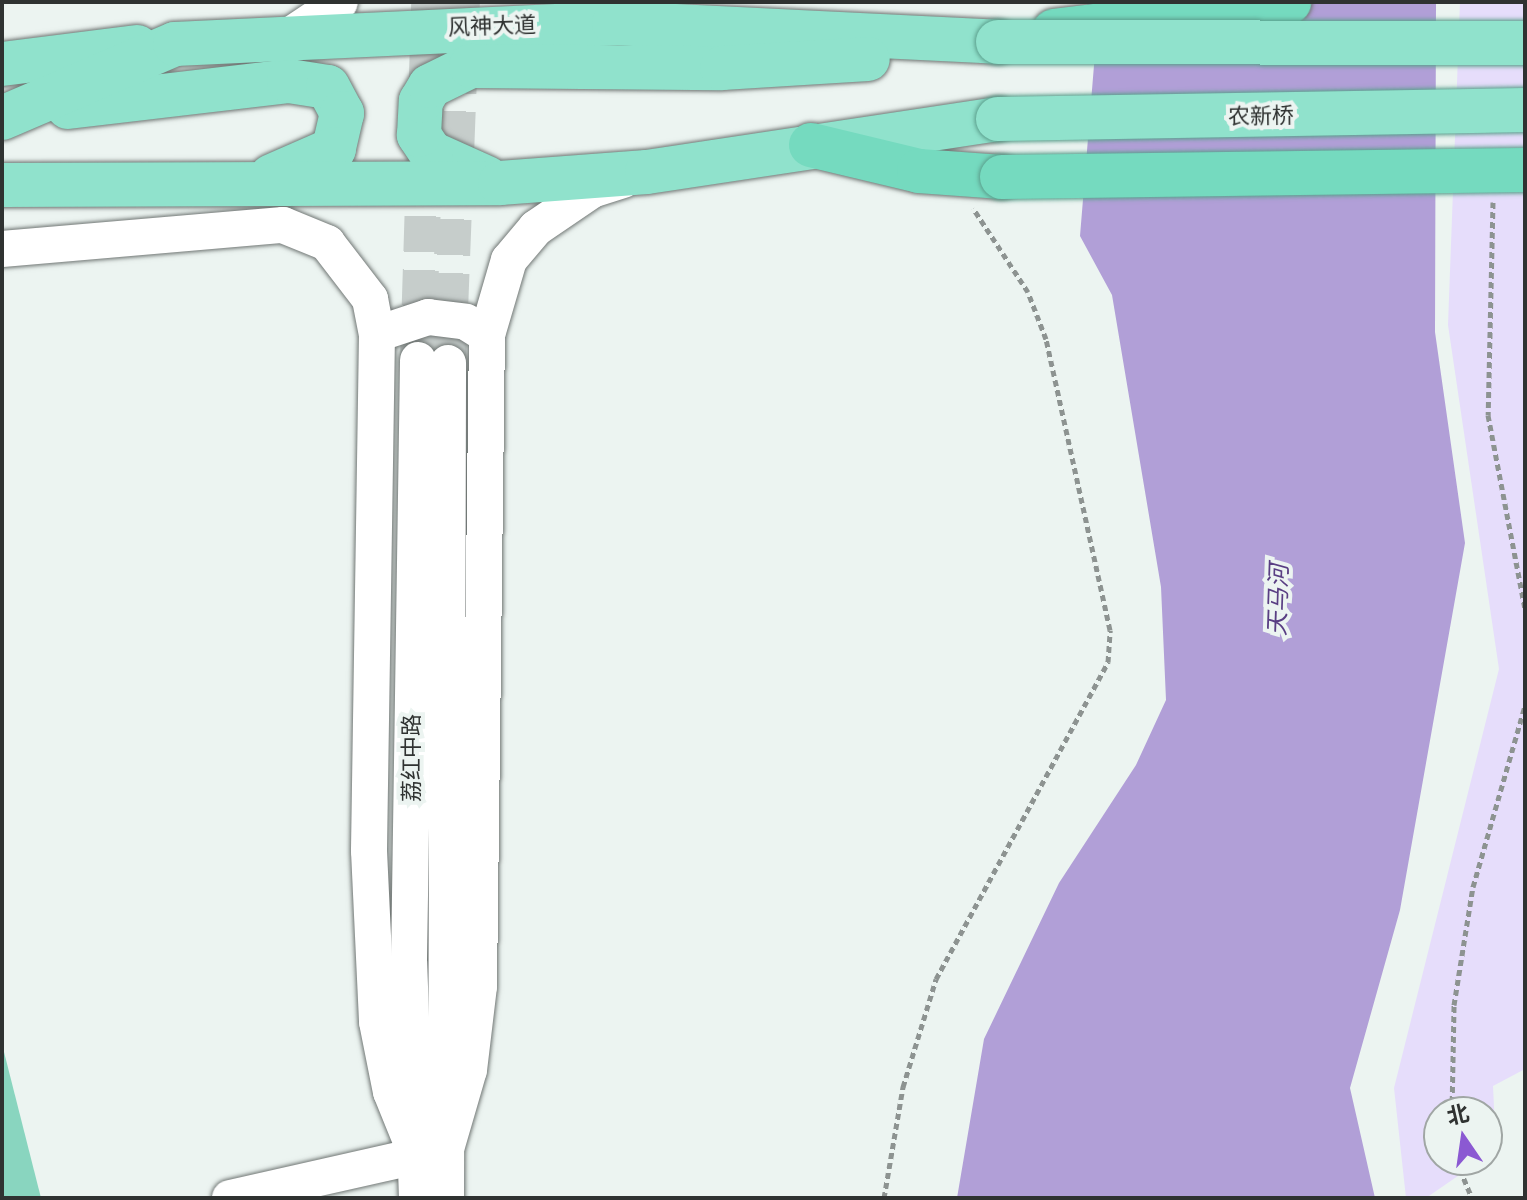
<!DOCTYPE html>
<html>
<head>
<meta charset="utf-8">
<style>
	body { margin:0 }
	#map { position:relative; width:1527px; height:1200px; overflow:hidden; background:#ecf4f1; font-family:Lato,"Noto Sans SC",sans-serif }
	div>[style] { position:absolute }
	.green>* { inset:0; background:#e6ddfb }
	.water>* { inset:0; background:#b19fd7 }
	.building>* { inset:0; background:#89d5bf }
	.tertiary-tunnel>* { height:36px; margin-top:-18px; transform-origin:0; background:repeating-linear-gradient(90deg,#c6cdcb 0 36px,transparent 0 54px) }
	.path>* { height:5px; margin-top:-2.5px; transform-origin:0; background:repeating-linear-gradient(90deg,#8d9391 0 6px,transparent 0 10px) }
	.roads { filter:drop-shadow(0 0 2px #717775) drop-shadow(0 0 2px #717775) }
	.tertiary>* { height:36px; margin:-18px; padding:0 18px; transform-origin:18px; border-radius:18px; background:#fff }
	.trunk>* { height:44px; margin:-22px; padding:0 22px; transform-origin:22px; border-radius:22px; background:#90e2cc }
	.motorway>* { height:44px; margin:-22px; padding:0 22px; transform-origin:22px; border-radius:22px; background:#75dabf }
	.bridges { filter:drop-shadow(0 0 2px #5c9f8d) drop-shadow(0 0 2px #5c9f8d) }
	.trunk-bridge>* { height:44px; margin:-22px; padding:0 22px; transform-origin:22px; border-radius:22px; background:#90e2cc }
	.motorway-bridge>* { height:44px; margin:-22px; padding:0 22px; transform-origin:22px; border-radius:22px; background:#75dabf }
	span { translate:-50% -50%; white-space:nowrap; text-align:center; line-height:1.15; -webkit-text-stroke:8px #ecf4f1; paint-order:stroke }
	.street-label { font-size:22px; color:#2f3231 }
	.water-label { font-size:24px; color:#593e83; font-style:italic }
	.frame { position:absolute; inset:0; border:4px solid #2f3231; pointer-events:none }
	.north { position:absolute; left:1423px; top:1096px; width:80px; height:80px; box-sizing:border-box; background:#ecf4f1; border:2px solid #a0a6a4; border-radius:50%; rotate:347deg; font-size:22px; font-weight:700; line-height:32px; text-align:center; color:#2f3231 }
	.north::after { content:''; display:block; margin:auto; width:28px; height:36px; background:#8b59d2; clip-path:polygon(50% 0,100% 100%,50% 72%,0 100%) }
</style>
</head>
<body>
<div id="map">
	<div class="green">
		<i style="clip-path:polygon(1460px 2px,1525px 2px,1525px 1069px,1493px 1086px,1496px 1149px,1487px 1156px,1487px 1112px,1439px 1112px,1439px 1160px,1481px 1160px,1426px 1198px,1406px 1198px,1394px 1088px,1499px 669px,1448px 325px)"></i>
	</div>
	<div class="water">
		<i style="clip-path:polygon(1087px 2px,1436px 2px,1435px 332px,1465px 543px,1400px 910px,1350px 1088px,1375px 1198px,957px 1198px,984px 1039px,1059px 883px,1136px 765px,1166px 700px,1161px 587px,1112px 295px,1080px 236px,1096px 41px)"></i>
	</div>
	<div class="building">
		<i style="clip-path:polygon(2px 1048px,3px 1048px,41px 1198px,2px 1198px)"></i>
	</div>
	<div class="tertiary-tunnel">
		<i style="left:418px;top:360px;width:358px;rotate:-88.2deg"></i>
		<i style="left:448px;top:363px;width:361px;rotate:-87.8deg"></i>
	</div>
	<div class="path">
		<i style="left:1493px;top:202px;width:213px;rotate:91.3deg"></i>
		<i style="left:1488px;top:415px;width:197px;rotate:79.2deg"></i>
		<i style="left:1452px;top:1112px;width:107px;rotate:-88.9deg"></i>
		<i style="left:1454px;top:1005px;width:120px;rotate:-80.9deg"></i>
		<i style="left:1473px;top:887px;width:188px;rotate:-74deg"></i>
		<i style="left:1456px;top:1160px;width:41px;rotate:67.2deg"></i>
		<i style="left:884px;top:1198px;width:113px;rotate:-80.3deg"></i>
		<i style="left:903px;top:1087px;width:113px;rotate:-73deg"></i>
		<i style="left:936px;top:979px;width:361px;rotate:-61.5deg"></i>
		<i style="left:1108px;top:662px;width:32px;rotate:-86deg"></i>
		<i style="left:1110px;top:630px;width:298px;rotate:-102.4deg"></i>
		<i style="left:1046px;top:339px;width:50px;rotate:-111deg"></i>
		<i style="left:1028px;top:292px;width:100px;rotate:-123.2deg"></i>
	</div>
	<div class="roads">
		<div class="tertiary">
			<i style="left:289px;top:36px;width:61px;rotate:-33.7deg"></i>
			<i style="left:2px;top:249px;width:282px;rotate:-4.9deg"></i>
			<i style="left:283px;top:225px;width:48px;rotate:22.2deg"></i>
			<i style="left:327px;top:243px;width:71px;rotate:52.5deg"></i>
			<i style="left:370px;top:299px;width:36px;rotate:79deg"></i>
			<i style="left:377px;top:334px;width:517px;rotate:90.89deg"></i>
			<i style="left:369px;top:851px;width:171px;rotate:87.3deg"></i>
			<i style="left:377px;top:1022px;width:71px;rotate:78.7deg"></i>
			<i style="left:391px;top:1092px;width:69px;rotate:67.9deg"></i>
			<i style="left:377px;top:334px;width:54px;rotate:-18.4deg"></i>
			<i style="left:428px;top:317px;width:38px;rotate:7deg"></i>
			<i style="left:466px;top:322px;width:25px;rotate:32deg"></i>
			<i style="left:446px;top:1149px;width:82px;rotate:-73.8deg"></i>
			<i style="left:469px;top:1070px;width:85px;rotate:-83.2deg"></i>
			<i style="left:479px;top:986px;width:651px;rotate:-89.3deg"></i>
			<i style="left:487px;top:335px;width:78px;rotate:-73.7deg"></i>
			<i style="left:509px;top:260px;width:42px;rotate:-49.8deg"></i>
			<i style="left:536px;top:228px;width:68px;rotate:-34.2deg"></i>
			<i style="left:592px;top:190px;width:33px;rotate:-18deg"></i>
			<i style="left:230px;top:1198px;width:192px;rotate:-12.7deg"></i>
			<i style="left:417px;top:1198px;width:236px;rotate:-91.9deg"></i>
			<i style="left:409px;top:962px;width:602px;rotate:-89.14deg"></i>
			<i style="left:446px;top:1198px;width:835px;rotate:-89.86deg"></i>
		</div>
		<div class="trunk">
			<i style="left:2px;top:64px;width:136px;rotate:-7.2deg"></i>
			<i style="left:68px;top:107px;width:223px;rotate:-6.7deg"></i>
			<i style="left:289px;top:81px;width:39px;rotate:9deg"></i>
			<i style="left:328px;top:87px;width:30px;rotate:62deg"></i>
			<i style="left:342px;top:113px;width:37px;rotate:103deg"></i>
			<i style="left:334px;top:149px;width:68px;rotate:156.5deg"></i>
			<i style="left:2px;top:118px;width:188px;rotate:-23.2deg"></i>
			<i style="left:175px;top:44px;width:440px;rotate:-2.7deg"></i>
			<i style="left:614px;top:23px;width:384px;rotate:2.8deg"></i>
			<i style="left:487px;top:178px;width:61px;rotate:-155.9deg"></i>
			<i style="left:431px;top:153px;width:22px;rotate:-124deg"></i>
			<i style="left:419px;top:135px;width:34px;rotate:-87deg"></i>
			<i style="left:421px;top:101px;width:17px;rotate:-59deg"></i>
			<i style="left:430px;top:86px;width:46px;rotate:-26deg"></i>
			<i style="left:471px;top:66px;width:251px;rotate:0.5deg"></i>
			<i style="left:722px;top:68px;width:146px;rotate:-3.5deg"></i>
			<i style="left:2px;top:185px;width:498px;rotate:-0.2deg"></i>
			<i style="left:500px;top:183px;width:147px;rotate:-4.3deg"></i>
			<i style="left:647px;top:172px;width:355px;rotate:-8.6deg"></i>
		</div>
		<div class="motorway">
			<i style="left:1054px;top:31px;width:237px;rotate:-7deg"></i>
			<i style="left:811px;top:145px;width:111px;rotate:13.5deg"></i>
			<i style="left:919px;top:171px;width:83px;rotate:4.1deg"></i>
		</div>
	</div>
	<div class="bridges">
		<div class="trunk-bridge">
			<i style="left:998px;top:42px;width:527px;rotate:0.11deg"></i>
			<i style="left:998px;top:119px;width:527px;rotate:-0.98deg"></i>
		</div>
		<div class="motorway-bridge">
			<i style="left:1002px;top:177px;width:523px;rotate:-0.77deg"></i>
		</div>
	</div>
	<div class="street-label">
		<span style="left:492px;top:25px;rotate:-2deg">风神大道</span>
		<span style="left:1261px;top:115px;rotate:-1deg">农新桥</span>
		<span style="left:411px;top:758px;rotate:-90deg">荔红中路</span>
	</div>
	<div class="water-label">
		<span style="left:1277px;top:600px;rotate:-88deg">天马河</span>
	</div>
	<div class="frame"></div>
	<div class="north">北</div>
</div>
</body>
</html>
